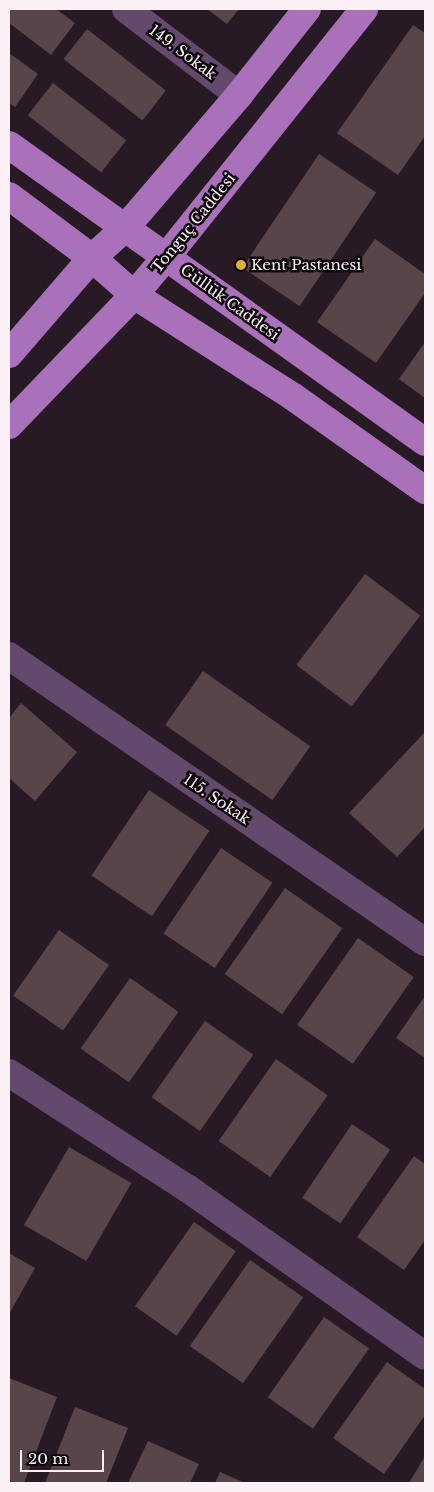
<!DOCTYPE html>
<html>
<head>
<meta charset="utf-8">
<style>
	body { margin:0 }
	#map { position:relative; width:434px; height:1492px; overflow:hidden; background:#281a24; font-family:"Libre Baskerville",serif }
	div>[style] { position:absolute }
	.building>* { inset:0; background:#58454a; transform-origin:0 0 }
	.street>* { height:28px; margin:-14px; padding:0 14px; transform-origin:14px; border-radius:14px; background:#63496c }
	.primary>* { height:28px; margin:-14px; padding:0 14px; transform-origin:14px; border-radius:14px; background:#a871ba }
	.dots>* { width:14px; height:14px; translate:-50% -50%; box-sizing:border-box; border:2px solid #0d070b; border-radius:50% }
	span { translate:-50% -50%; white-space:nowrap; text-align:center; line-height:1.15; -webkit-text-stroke:5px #0d070b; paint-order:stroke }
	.street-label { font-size:15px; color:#faf0f6 }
	.poi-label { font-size:15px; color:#faf0f6 }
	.left { translate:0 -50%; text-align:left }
	.frame { position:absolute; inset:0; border:10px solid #faf0f6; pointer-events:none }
	.scale { position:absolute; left:20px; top:1450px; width:84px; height:22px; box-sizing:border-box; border:2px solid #faf0f6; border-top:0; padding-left:6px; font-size:15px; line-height:18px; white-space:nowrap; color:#faf0f6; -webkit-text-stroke:4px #0d070b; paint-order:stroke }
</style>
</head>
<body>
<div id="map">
	<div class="building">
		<i style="clip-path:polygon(9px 9px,56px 9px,75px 23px,51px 55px,9px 23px)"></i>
		<i style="clip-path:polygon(207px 9px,239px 9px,227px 24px)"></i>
		<i style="clip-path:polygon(413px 25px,425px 33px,425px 136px,398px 175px,337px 133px)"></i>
		<i style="left:87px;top:29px;width:100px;height:38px;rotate:38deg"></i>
		<i style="clip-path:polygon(9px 53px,38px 74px,15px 107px,9px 103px)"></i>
		<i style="left:53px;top:83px;width:93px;height:41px;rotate:38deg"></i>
		<i style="left:319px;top:154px;width:69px;height:137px;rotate:34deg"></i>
		<i style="clip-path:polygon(375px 239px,425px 274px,425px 293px,376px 363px,317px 322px)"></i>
		<i style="clip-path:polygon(425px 342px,425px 398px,399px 379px)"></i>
		<i style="left:365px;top:574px;width:69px;height:114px;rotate:37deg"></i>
		<i style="left:203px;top:671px;width:131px;height:66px;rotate:35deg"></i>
		<i style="clip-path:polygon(21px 703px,77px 752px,35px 801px,9px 778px,9px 718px)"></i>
		<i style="clip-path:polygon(425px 732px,425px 827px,397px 857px,349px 813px)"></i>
		<i style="left:149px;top:790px;width:73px;height:103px;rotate:34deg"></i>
		<i style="left:221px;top:848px;width:62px;height:103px;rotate:34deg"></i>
		<i style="left:285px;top:888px;width:70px;height:105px;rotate:35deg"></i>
		<i style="left:59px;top:930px;width:61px;height:80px;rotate:35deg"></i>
		<i style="left:358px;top:938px;width:68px;height:106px;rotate:35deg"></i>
		<i style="left:130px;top:978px;width:59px;height:86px;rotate:35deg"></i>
		<i style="clip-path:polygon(425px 996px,425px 1058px,396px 1038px)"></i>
		<i style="left:205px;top:1021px;width:59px;height:93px;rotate:35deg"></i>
		<i style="left:276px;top:1059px;width:63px;height:100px;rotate:35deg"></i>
		<i style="left:352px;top:1124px;width:46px;height:89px;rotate:34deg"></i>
		<i style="left:69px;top:1147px;width:72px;height:90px;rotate:30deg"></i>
		<i style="clip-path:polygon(414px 1156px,425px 1164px,425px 1240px,404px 1270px,357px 1237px)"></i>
		<i style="left:194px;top:1222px;width:51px;height:103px;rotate:35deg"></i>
		<i style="clip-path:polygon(9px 1253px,35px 1268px,9px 1314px)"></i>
		<i style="left:250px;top:1260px;width:65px;height:105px;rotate:35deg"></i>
		<i style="left:324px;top:1317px;width:55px;height:98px;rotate:35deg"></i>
		<i style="clip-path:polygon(387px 1362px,425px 1389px,425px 1415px,384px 1474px,333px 1438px)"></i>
		<i style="clip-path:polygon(9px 1378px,57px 1397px,24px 1483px,9px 1483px)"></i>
		<i style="clip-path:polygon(75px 1407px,128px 1428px,106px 1483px,45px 1483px)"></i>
		<i style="clip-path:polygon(148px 1441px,199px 1464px,190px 1483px,128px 1483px)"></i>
		<i style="clip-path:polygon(425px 1456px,425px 1483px,409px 1483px)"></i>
		<i style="clip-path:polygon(220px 1472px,245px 1483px,215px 1483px)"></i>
	</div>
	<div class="street">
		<i style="left:126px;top:9px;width:142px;rotate:37.3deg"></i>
		<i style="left:9px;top:656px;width:505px;rotate:34.51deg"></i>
		<i style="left:9px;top:1073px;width:212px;rotate:32.9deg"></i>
		<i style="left:187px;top:1188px;width:291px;rotate:35.2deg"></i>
	</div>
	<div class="primary">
		<i style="left:9px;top:145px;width:511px;rotate:35.52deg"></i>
		<i style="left:9px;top:196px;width:104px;rotate:36.8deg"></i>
		<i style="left:92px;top:258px;width:56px;rotate:41.4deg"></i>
		<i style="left:134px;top:295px;width:188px;rotate:32.6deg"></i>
		<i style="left:292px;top:396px;width:163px;rotate:35.3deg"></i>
		<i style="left:9px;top:354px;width:127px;rotate:-49.2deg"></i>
		<i style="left:92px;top:258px;width:46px;rotate:-42.4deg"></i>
		<i style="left:126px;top:227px;width:174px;rotate:-49.4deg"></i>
		<i style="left:239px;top:95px;width:110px;rotate:-51.7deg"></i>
		<i style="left:9px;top:425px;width:180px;rotate:-46.1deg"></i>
		<i style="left:134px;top:295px;width:51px;rotate:-49.8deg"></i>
		<i style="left:167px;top:256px;width:316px;rotate:-51.4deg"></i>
	</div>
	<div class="dots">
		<i style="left:241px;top:265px;background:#e1af34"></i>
	</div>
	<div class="street-label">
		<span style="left:183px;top:52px;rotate:37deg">149. Sokak</span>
		<span style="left:193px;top:223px;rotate:-51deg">Tonguç Caddesi</span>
		<span style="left:230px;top:302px;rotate:36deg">Güllük Caddesi</span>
		<span style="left:217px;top:799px;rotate:34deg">115. Sokak</span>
	</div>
	<div class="poi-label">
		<span class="left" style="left:251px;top:265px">Kent Pastanesi</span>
	</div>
	<div class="frame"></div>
	<div class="scale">20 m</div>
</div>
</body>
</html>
